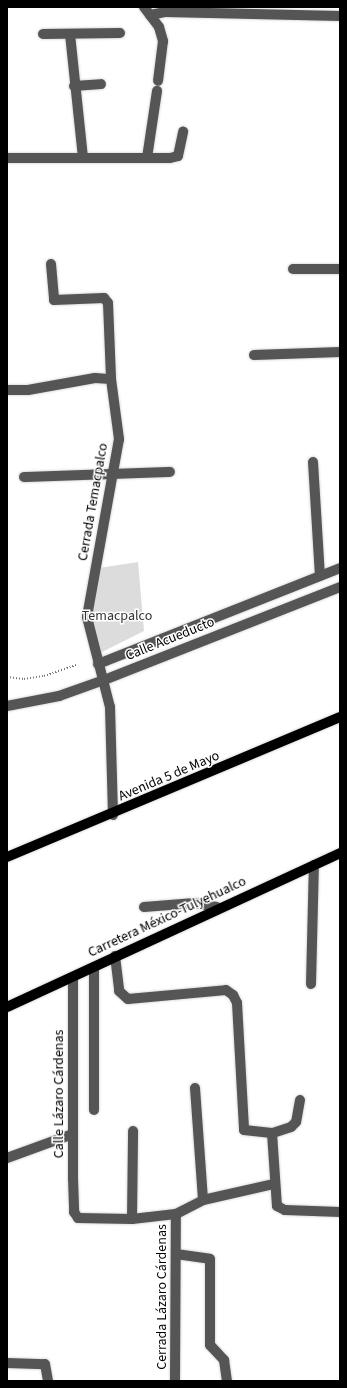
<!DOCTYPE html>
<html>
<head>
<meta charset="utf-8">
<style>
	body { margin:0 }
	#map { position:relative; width:347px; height:1388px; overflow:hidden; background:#fff; font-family:"Source Sans 3",sans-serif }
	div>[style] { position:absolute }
	.green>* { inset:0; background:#dcdcdc }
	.path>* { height:2px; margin-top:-1px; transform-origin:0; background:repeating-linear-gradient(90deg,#777 0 1px,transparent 0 3px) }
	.roads { filter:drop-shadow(0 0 1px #dbdbdb) drop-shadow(0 0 1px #dbdbdb) }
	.minor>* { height:10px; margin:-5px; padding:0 5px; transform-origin:5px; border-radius:5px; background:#555 }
	.major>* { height:10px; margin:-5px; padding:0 5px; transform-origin:5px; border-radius:5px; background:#000 }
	span { translate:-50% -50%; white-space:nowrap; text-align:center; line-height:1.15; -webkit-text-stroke:3px #fff; paint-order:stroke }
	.street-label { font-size:14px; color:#000 }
	.park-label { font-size:14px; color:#333 }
	.frame { position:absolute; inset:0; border:8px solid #000; pointer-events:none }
</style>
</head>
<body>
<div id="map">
	<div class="green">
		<i style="clip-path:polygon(138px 562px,144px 631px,100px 653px,92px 618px,99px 568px)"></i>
	</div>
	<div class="path">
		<i style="left:7px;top:677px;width:17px;rotate:7deg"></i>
		<i style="left:24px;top:679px;width:20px;rotate:-9deg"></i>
		<i style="left:44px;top:676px;width:34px;rotate:-19deg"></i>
	</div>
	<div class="roads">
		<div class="minor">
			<i style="left:144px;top:7px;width:25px;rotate:53deg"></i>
			<i style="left:159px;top:27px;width:15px;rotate:74deg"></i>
			<i style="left:163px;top:41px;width:40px;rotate:97.1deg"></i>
			<i style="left:150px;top:15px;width:16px;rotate:-11deg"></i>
			<i style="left:166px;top:12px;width:174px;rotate:1.3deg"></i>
			<i style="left:43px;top:34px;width:77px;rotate:-0.7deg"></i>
			<i style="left:70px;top:34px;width:124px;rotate:84deg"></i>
			<i style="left:74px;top:86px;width:27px;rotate:-4deg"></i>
			<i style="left:7px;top:158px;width:163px"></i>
			<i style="left:170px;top:158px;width:8px;rotate:-14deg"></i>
			<i style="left:178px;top:156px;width:25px;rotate:-78deg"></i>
			<i style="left:147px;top:158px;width:68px;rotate:-81.5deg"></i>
			<i style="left:51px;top:264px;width:36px;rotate:85deg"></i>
			<i style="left:54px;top:300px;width:50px;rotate:-2.3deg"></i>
			<i style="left:104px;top:298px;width:6px;rotate:51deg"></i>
			<i style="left:108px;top:303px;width:76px;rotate:87.7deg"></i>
			<i style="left:111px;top:379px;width:61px;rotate:82.4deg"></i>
			<i style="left:119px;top:439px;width:181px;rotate:100.2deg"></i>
			<i style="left:87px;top:617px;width:93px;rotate:75.7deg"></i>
			<i style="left:110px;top:707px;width:108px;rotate:88.4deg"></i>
			<i style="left:293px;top:269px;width:47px"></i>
			<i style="left:254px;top:355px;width:86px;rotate:-2deg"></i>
			<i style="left:7px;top:390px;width:21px"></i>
			<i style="left:28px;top:390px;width:68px;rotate:-10.2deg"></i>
			<i style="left:95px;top:378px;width:16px;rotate:4deg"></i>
			<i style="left:313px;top:462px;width:114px;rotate:86.5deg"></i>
			<i style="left:24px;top:477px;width:146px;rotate:-2deg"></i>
			<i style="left:98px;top:664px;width:260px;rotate:-21.6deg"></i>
			<i style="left:7px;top:706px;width:53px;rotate:-10.9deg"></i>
			<i style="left:59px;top:696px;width:48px;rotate:-19.6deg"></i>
			<i style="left:104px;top:680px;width:254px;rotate:-21.5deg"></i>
			<i style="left:144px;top:907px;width:51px;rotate:-4.5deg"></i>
			<i style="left:195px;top:903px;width:22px;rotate:10deg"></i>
			<i style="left:115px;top:956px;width:35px;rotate:83deg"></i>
			<i style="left:119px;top:991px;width:12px;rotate:42deg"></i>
			<i style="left:128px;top:999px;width:98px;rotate:-5.2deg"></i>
			<i style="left:226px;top:990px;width:9px;rotate:36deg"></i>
			<i style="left:233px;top:995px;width:9px;rotate:63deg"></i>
			<i style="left:237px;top:1003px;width:127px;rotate:86.8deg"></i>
			<i style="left:244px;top:1130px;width:28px;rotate:6deg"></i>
			<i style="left:94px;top:967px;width:143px;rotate:90deg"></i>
			<i style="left:73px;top:977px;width:201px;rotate:90deg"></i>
			<i style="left:73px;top:1178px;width:34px;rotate:88deg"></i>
			<i style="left:74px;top:1212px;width:7px;rotate:56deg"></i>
			<i style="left:78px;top:1218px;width:54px;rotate:1.1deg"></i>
			<i style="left:132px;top:1219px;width:44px;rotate:-6.5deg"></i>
			<i style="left:176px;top:1214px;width:30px;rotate:-27deg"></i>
			<i style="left:203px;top:1200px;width:73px;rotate:-12.7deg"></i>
			<i style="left:311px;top:984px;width:119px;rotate:-88.6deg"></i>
			<i style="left:195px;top:1088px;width:112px;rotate:85.9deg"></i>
			<i style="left:300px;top:1100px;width:22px;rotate:100deg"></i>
			<i style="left:296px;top:1122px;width:7px;rotate:135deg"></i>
			<i style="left:291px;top:1127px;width:20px;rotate:162deg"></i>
			<i style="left:272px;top:1133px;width:73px;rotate:86.1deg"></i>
			<i style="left:277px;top:1206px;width:9px;rotate:27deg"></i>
			<i style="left:285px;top:1210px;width:55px;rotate:2.1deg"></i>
			<i style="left:7px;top:1158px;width:70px;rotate:-20deg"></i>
			<i style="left:132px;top:1219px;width:88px;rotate:-89.3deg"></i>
			<i style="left:176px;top:1254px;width:34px;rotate:8deg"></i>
			<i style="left:210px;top:1259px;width:86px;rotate:90deg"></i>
			<i style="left:210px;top:1345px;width:21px;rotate:47deg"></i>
			<i style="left:224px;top:1360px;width:21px;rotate:82deg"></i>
			<i style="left:7px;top:1363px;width:38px;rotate:2deg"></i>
			<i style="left:45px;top:1364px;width:17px;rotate:80deg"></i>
			<i style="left:175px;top:1381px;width:167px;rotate:-89.7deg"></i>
		</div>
		<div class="major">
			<i style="left:7px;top:857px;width:361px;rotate:-22.8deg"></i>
			<i style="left:7px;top:1007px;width:367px;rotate:-24.8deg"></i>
		</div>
	</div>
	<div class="street-label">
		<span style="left:93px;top:502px;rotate:-80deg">Cerrada Temacpalco</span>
		<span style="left:170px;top:639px;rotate:-22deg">Calle Acueducto</span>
		<span style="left:169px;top:776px;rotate:-23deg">Avenida 5 de Mayo</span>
		<span style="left:167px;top:917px;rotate:-25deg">Carretera México-Tulyehualco</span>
		<span style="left:59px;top:1094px;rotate:-90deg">Calle Lázaro Cárdenas</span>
		<span style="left:162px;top:1297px;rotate:-90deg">Cerrada Lázaro Cárdenas</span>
	</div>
	<div class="park-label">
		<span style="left:117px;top:616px">Temacpalco</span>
	</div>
	<div class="frame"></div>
</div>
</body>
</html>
